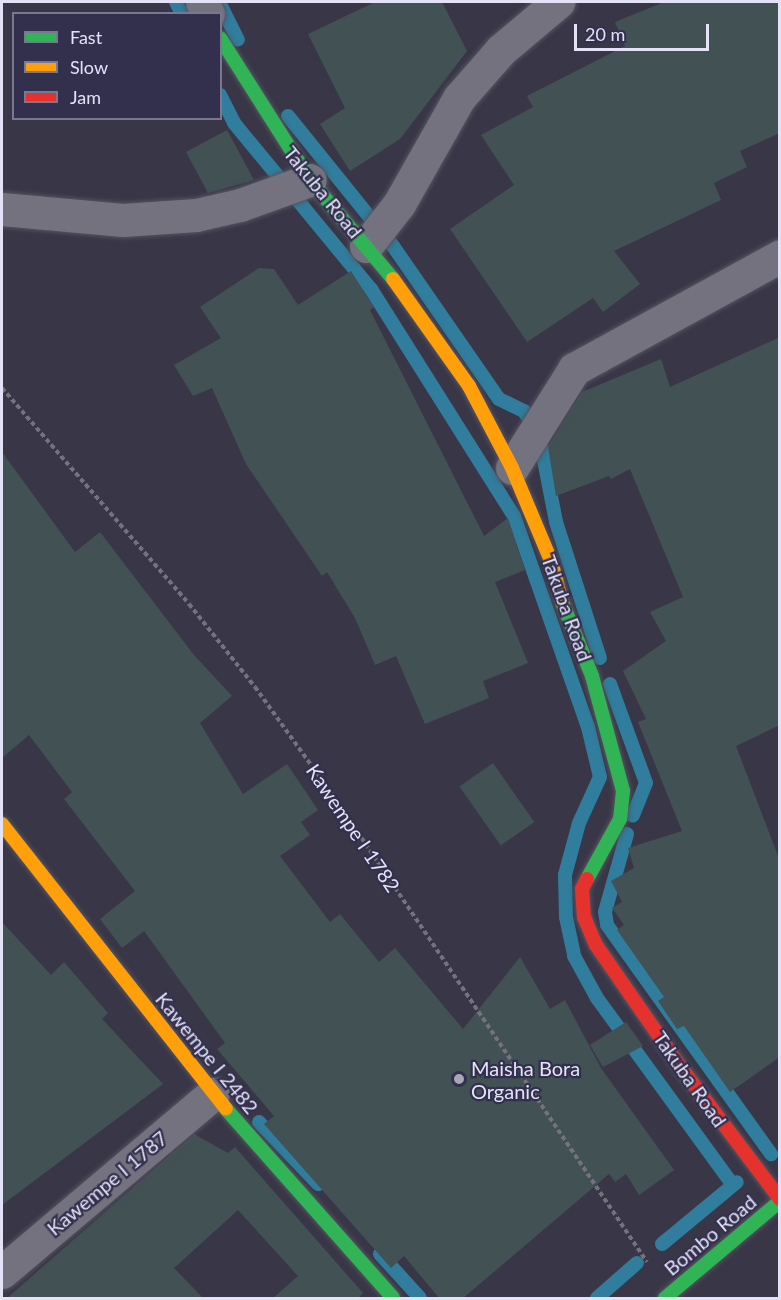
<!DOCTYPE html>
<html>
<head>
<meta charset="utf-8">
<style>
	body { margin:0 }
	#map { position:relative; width:781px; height:1300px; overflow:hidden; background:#393747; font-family:Lato,sans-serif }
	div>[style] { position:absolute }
	.stream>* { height:14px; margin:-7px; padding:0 7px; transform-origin:7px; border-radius:7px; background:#307d9d }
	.building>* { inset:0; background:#415154; transform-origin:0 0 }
	.path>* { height:4px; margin-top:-2px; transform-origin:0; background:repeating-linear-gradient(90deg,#74727e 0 4.5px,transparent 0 7.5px) }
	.roads { filter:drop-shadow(0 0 2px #545361) drop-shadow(0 0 2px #545361) }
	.street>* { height:33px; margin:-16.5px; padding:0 16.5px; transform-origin:16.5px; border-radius:16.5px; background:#74727f }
	.fast>* { height:14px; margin:-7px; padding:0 7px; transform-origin:7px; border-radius:7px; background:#30b455 }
	.slow>* { height:14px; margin:-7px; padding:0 7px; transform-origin:7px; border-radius:7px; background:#ff9f0a }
	.jam>* { height:14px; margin:-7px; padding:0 7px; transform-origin:7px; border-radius:7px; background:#e5322d }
	.dots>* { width:16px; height:16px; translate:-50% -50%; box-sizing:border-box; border:3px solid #33304e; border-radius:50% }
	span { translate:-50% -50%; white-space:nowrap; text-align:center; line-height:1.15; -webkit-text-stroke:4.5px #33304e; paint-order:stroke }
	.street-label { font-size:20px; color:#e3e2f6 }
	.poi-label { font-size:20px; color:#e3e2f6 }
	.left { translate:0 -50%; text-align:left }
	.frame { position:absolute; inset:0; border:3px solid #e3e2f6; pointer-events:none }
	.legend { position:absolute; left:12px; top:12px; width:210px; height:108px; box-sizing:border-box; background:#33304e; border:2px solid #797791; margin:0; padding:8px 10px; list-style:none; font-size:18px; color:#e3e2f6 }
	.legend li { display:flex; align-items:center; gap:12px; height:30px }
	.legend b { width:30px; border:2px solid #797791 }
	.scale { position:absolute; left:574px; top:24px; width:135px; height:27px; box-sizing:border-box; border:3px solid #e3e2f6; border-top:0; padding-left:8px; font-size:18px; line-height:21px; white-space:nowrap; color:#e3e2f6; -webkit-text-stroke:4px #33304e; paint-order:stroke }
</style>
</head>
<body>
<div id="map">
	<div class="stream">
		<i style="left:176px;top:2px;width:13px;rotate:63deg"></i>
		<i style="left:219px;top:2px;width:42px;rotate:63.4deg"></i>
		<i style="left:220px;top:95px;width:31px;rotate:63deg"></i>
		<i style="left:234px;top:123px;width:215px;rotate:50.5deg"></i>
		<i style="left:371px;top:289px;width:268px;rotate:57.8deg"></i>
		<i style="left:514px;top:516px;width:224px;rotate:70.7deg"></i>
		<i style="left:588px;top:727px;width:51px;rotate:76.5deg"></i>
		<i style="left:600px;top:777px;width:51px;rotate:114.5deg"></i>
		<i style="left:579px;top:823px;width:54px;rotate:105.1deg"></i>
		<i style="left:565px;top:875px;width:42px;rotate:88.6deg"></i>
		<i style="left:566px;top:917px;width:40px;rotate:78deg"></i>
		<i style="left:574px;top:956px;width:48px;rotate:61.3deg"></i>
		<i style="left:597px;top:998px;width:231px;rotate:54deg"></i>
		<i style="left:288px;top:116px;width:167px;rotate:51.1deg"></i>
		<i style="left:393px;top:246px;width:186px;rotate:55.3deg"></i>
		<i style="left:499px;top:399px;width:28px;rotate:26deg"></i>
		<i style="left:524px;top:411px;width:28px;rotate:58deg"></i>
		<i style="left:539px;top:435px;width:89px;rotate:78.9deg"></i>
		<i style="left:556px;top:522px;width:143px;rotate:72.1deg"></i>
		<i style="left:610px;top:684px;width:105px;rotate:70deg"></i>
		<i style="left:646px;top:783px;width:35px;rotate:112deg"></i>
		<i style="left:627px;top:834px;width:81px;rotate:105.8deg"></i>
		<i style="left:605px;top:912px;width:13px;rotate:81deg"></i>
		<i style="left:607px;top:925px;width:282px;rotate:54.4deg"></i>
		<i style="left:259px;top:1122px;width:86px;rotate:46.4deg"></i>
		<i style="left:662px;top:1244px;width:97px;rotate:-39.6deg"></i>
		<i style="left:380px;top:1254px;width:59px;rotate:47.7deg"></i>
		<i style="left:597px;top:1298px;width:53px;rotate:-41.2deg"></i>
	</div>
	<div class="building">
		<i style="clip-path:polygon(375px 2px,442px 2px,467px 51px,400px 139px,350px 171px,320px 124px,345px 108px,308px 34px)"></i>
		<i style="clip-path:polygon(664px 2px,780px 2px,780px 133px,740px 151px,747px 167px,714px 183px,721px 200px,614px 251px,640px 284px,603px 312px,593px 298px,527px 342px,450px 229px,514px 185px,481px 135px,533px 107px,527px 96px,625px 46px,615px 22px)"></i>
		<i style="clip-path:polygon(227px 130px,254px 180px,208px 193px,186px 152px)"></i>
		<i style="clip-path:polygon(259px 268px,274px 269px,298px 305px,351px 271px,374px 307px,370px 310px,484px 536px,508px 518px,525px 570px,495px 582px,528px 663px,483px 681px,489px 698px,425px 724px,396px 656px,375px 665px,355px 618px,327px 572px,322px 576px,246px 464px,212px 388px,193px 396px,174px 365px,221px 338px,200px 307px)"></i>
		<i style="clip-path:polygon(780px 337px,780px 725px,736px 746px,780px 861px,780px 1057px,730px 1092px,684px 1026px,677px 1029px,658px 1001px,664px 997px,617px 930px,624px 925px,612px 908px,622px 902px,611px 881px,634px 868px,628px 848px,682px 831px,638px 722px,646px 719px,623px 671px,666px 641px,650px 612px,683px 597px,630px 469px,611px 479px,609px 476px,556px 496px,548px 447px,582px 392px,661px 359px,670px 387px)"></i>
		<i style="clip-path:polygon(2px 452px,75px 552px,100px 532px,194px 655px,232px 696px,200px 723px,243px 794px,287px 764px,318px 810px,301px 822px,310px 835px,280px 856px,330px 922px,340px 914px,379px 962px,395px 948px,463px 1029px,520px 957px,550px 1009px,565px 1000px,601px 1068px,674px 1170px,639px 1195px,626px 1174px,615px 1182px,609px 1174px,462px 1299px,440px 1299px,404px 1256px,391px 1268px,264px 1124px,274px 1116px,217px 1049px,225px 1043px,144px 931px,122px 948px,100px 919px,135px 891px,64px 799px,72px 792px,29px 735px,2px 758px)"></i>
		<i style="left:493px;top:763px;width:72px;height:41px;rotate:55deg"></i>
		<i style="clip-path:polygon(2px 922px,51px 975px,64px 962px,108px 1013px,102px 1019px,163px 1084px,2px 1205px)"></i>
		<i style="clip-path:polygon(626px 1022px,643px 1046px,603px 1067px,590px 1045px)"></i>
		<i style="clip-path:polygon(194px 1134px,228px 1153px,235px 1147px,363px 1293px,357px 1299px,272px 1299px,298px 1276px,238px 1210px,174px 1268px,204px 1299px,6px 1299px)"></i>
	</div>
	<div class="path">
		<i style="left:2px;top:388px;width:286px;rotate:49.1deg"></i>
		<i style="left:189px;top:604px;width:106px;rotate:51.5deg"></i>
		<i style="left:255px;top:687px;width:132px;rotate:54.3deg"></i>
		<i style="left:332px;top:794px;width:564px;rotate:56.06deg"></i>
	</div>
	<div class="roads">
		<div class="street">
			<i style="left:202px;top:2px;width:13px;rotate:63deg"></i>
			<i style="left:2px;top:209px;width:121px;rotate:5.2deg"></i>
			<i style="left:123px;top:220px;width:73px;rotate:-3.9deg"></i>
			<i style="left:196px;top:215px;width:45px;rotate:-12.8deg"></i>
			<i style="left:240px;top:205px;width:74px;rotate:-19.7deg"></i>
			<i style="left:366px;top:246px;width:53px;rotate:-51.8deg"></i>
			<i style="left:399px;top:204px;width:122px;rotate:-60.5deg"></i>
			<i style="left:459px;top:98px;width:64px;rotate:-48.8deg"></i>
			<i style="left:501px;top:50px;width:75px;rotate:-40.1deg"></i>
			<i style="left:512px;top:468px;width:117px;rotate:-57.9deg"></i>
			<i style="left:574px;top:369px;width:235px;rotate:-28.7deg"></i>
			<i style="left:2px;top:1272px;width:276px;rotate:-40.2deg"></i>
		</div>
		<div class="fast">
			<i style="left:220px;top:38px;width:168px;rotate:57.6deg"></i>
			<i style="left:310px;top:180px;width:129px;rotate:50deg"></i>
			<i style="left:562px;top:602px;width:80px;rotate:67.9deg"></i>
			<i style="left:592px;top:676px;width:119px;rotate:74.9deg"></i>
			<i style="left:623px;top:791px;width:28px;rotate:96deg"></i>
			<i style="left:620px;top:819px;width:68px;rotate:118.8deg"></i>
			<i style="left:226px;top:1109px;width:252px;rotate:48.5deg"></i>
			<i style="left:665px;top:1298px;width:150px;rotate:-40.1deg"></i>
		</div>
		<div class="slow">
			<i style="left:393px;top:279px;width:131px;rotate:54.6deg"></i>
			<i style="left:469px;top:386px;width:93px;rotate:62.3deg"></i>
			<i style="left:512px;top:468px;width:101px;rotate:67.2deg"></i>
			<i style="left:551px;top:561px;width:42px;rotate:75deg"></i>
			<i style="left:2px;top:824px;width:362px;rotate:51.8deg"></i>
		</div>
		<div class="jam">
			<i style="left:587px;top:879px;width:11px;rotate:117deg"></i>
			<i style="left:582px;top:889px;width:28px;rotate:86deg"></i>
			<i style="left:584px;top:917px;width:30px;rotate:67deg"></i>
			<i style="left:596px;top:945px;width:151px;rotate:55.3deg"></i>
			<i style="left:682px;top:1069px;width:163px;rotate:53deg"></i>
		</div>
	</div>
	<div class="dots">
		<i style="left:459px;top:1079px;background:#a8a6b9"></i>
	</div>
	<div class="street-label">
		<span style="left:323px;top:192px;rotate:51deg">Takuba Road</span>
		<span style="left:567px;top:608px;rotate:70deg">Takuba Road</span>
		<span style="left:353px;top:828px;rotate:56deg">Kawempe I 1782</span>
		<span style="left:207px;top:1053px;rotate:51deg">Kawempe I 2482</span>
		<span style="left:690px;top:1079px;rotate:55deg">Takuba Road</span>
		<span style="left:107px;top:1183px;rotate:-40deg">Kawempe I 1787</span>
		<span style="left:710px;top:1235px;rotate:-40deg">Bombo Road</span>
	</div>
	<div class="poi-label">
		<span class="left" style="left:471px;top:1080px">Maisha Bora<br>Organic</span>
	</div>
	<div class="frame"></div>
	<ul class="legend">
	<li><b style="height:8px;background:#30b455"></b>Fast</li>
	<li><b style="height:8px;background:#ff9f0a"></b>Slow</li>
	<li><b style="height:8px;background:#e5322d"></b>Jam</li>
	</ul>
	<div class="scale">20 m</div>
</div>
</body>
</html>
